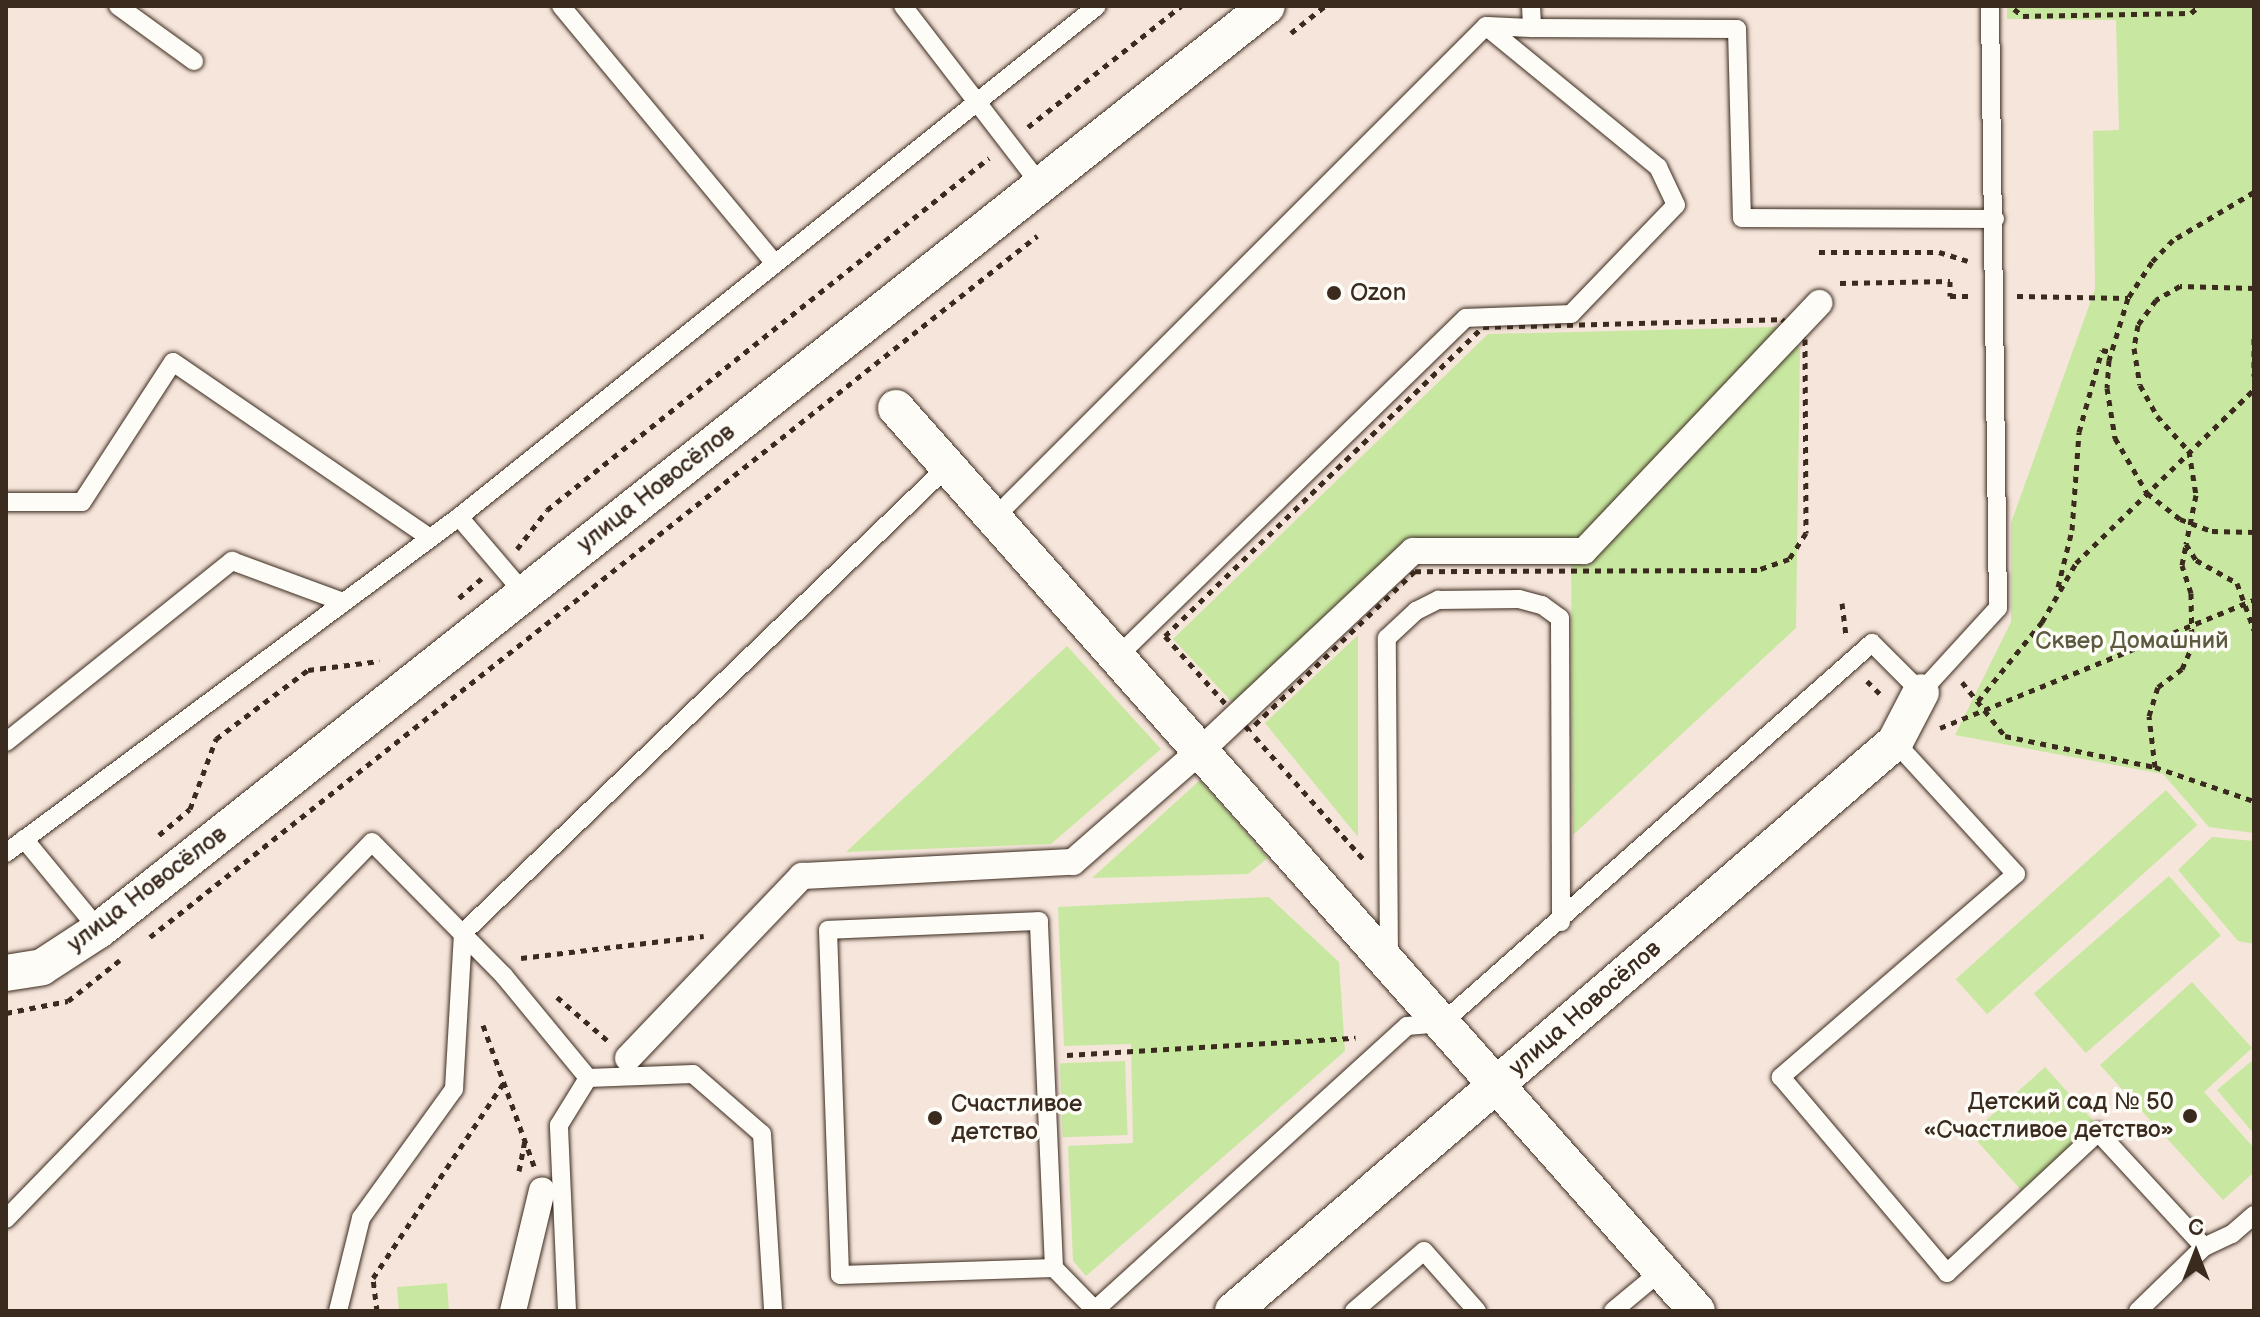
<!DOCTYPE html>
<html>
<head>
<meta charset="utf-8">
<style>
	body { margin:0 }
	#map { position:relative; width:2260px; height:1317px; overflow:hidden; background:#f6e5db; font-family:"Balsamiq Sans",sans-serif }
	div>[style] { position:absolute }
	.green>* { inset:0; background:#c8e8a1; transform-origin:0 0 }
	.path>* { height:5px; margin-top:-2.5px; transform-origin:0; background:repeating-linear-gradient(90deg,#3b2a1e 0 6px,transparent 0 12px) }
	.roads { filter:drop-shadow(0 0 2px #3b2a1e) drop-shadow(0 0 2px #3b2a1e) }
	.service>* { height:18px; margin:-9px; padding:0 9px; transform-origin:9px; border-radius:9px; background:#fdfcf7 }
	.pedestrian>* { height:26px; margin:-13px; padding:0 13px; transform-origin:13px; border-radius:13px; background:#fdfcf7 }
	.minor>* { height:36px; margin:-18px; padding:0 18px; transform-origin:18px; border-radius:18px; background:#fdfcf7 }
	.dots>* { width:22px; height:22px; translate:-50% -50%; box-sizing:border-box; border:4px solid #fdfcf7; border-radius:50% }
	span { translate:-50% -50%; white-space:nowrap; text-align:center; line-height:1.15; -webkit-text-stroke:7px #fdfcf7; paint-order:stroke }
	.poi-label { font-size:24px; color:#3b2a1e }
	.left { translate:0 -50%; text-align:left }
	.right { translate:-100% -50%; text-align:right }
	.street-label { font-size:24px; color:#3b2a1e }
	.park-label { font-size:24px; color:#5e5a3f }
	.frame { position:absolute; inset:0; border:8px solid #3b2a1e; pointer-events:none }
	.north { position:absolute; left:2156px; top:1213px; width:80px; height:80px; -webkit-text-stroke:6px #fdfcf7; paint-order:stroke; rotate:0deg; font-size:22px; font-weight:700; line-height:32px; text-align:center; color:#3b2a1e }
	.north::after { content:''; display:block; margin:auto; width:28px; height:36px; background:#3b2a1e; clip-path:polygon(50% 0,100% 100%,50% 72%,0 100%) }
</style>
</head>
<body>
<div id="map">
	<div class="green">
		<i style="clip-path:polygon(2007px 6px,2254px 6px,2254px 833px,2209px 827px,2163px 774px,1955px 735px,2011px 622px,2011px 523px,2095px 289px,2093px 131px,2119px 130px,2116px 20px,2007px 19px)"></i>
		<i style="clip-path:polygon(1777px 327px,1800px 349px,1796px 628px,1573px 835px,1571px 542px,1408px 545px,1234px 704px,1173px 639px,1488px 334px)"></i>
		<i style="clip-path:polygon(1358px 635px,1358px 837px,1265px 723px)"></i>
		<i style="clip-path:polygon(1067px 646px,1161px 749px,1051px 844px,846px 852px)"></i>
		<i style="clip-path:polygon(1200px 780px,1268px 858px,1248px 874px,1092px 878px)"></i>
		<i style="left:2166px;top:790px;width:47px;height:283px;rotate:48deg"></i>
		<i style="clip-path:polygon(2212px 837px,2254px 841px,2254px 944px,2238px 941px,2178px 870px)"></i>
		<i style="left:2169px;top:876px;width:79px;height:179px;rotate:49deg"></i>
		<i style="clip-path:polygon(1269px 897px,1339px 962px,1345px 1051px,1086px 1276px,1073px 1261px,1068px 1146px,1133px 1143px,1131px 1044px,1064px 1046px,1058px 907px)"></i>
		<i style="clip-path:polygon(2192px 982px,2252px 1048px,2204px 1092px,2254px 1148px,2254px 1172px,2223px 1200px,2100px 1065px)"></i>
		<i style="clip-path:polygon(2254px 1059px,2254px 1134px,2217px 1090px)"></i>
		<i style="left:1125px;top:1061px;width:74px;height:65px;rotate:88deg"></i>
		<i style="left:2045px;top:1067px;width:76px;height:100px;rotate:48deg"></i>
		<i style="clip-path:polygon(447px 1283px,449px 1311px,399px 1311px,397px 1287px)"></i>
	</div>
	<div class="path">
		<i style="left:2014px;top:9px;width:11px;rotate:38deg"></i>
		<i style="left:2023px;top:16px;width:168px;rotate:-1deg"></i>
		<i style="left:2191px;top:13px;width:11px;rotate:-41deg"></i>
		<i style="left:1291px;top:33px;width:43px;rotate:-38.5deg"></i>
		<i style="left:1028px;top:127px;width:195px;rotate:-38.3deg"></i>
		<i style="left:2254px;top:192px;width:94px;rotate:149.3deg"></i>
		<i style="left:2173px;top:240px;width:30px;rotate:134deg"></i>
		<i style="left:2152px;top:262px;width:43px;rotate:123.7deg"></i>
		<i style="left:2128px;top:298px;width:65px;rotate:107deg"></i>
		<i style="left:2109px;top:360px;width:28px;rotate:94deg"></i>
		<i style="left:2107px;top:388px;width:51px;rotate:80.9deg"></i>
		<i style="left:2115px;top:438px;width:64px;rotate:59.8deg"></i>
		<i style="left:2147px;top:493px;width:42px;rotate:38.2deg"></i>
		<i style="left:2180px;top:519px;width:34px;rotate:21deg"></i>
		<i style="left:2212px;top:531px;width:42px;rotate:1.4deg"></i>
		<i style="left:1819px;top:252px;width:120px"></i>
		<i style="left:1939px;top:252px;width:30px;rotate:17deg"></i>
		<i style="left:1840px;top:283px;width:110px;rotate:-1deg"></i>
		<i style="left:1950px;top:281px;width:15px;rotate:90deg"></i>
		<i style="left:1950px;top:296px;width:21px"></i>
		<i style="left:2254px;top:288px;width:74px;rotate:-178.5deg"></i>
		<i style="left:2180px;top:286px;width:28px;rotate:150deg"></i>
		<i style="left:2156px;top:300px;width:31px;rotate:126deg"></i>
		<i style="left:2138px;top:325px;width:23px;rotate:100deg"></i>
		<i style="left:2134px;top:348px;width:37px;rotate:81deg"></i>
		<i style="left:2140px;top:385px;width:35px;rotate:61deg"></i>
		<i style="left:2157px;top:416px;width:47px;rotate:47.6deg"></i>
		<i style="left:2189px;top:451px;width:45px;rotate:81deg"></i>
		<i style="left:2196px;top:495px;width:50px;rotate:101.5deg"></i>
		<i style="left:2186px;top:544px;width:19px;rotate:58deg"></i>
		<i style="left:2196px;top:560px;width:47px;rotate:29.3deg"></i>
		<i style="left:2237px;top:583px;width:50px;rotate:70.1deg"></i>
		<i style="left:2017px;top:296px;width:111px;rotate:1deg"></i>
		<i style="left:1782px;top:319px;width:30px;rotate:41deg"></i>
		<i style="left:1805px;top:339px;width:194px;rotate:89.7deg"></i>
		<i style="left:1806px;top:533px;width:31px;rotate:123deg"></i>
		<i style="left:1789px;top:559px;width:34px;rotate:161deg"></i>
		<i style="left:1757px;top:570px;width:342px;rotate:179.8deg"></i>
		<i style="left:1415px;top:571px;width:230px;rotate:136.2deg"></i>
		<i style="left:1249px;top:730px;width:126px;rotate:-131.8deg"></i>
		<i style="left:1165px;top:636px;width:443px;rotate:-44.2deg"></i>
		<i style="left:1483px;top:327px;width:299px;rotate:-1.5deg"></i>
		<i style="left:2254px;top:338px;width:38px;rotate:90deg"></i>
		<i style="left:517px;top:549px;width:49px;rotate:-52.4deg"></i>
		<i style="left:547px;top:510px;width:565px;rotate:-38.53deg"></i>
		<i style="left:2058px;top:587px;width:59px;rotate:-76.2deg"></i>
		<i style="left:2072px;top:530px;width:98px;rotate:-85.9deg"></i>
		<i style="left:2079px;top:432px;width:85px;rotate:-74.3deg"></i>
		<i style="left:2102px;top:350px;width:9px;rotate:13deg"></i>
		<i style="left:459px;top:598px;width:30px;rotate:-41deg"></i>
		<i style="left:1842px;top:603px;width:31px;rotate:83deg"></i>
		<i style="left:1867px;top:681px;width:21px;rotate:45deg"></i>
		<i style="left:1962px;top:682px;width:69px;rotate:51.5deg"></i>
		<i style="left:2005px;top:736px;width:153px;rotate:11.7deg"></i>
		<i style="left:2155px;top:767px;width:105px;rotate:19deg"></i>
		<i style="left:1978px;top:701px;width:102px;rotate:-51deg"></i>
		<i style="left:2042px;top:622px;width:68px;rotate:-60deg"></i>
		<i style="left:2076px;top:563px;width:249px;rotate:-44.3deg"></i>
		<i style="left:1940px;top:728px;width:339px;rotate:-22.2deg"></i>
		<i style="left:1255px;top:737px;width:166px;rotate:48.4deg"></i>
		<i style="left:2155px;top:767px;width:51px;rotate:-96.7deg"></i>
		<i style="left:2149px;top:716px;width:30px;rotate:-73deg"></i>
		<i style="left:2158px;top:687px;width:30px;rotate:-37deg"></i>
		<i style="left:2182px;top:669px;width:24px;rotate:-66deg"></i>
		<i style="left:2192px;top:647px;width:54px;rotate:-91.1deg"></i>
		<i style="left:2191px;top:593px;width:29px;rotate:-108deg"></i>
		<i style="left:2182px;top:565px;width:20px;rotate:-79deg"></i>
		<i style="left:159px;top:835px;width:40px;rotate:-40deg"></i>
		<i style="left:190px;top:809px;width:75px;rotate:-69.6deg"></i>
		<i style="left:216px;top:739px;width:115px;rotate:-36.9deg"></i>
		<i style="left:308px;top:670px;width:72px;rotate:-7.2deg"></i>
		<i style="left:150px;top:937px;width:1131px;rotate:-38.32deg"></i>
		<i style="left:521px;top:958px;width:184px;rotate:-6.9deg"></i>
		<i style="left:557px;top:997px;width:66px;rotate:40.7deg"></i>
		<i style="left:6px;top:1013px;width:63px;rotate:-11deg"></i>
		<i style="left:68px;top:1001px;width:66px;rotate:-38.3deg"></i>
		<i style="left:483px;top:1025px;width:150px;rotate:70.1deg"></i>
		<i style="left:1067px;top:1055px;width:289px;rotate:-3.4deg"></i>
		<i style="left:519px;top:1171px;width:31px;rotate:-79deg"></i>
		<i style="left:377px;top:1311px;width:33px;rotate:-97deg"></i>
		<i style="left:373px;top:1278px;width:237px;rotate:-56.2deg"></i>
	</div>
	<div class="roads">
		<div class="service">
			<i style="left:118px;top:6px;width:94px;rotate:35.9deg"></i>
			<i style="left:561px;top:6px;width:332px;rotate:50.3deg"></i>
			<i style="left:903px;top:6px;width:225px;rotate:52.4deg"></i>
			<i style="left:1531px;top:6px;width:22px;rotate:87deg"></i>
			<i style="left:1532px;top:28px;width:205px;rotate:0.3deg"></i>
			<i style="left:1737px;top:29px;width:189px;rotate:88.5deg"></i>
			<i style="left:1742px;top:218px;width:253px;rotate:0.2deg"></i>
			<i style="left:6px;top:502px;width:76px"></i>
			<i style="left:82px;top:502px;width:167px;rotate:-57deg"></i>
			<i style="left:173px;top:362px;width:310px;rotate:34.4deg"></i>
			<i style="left:459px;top:517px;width:100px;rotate:49.5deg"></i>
			<i style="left:995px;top:517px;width:694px;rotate:-45deg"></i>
			<i style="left:1486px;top:26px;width:46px;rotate:2.5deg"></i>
			<i style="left:1118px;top:656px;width:485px;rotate:-44.2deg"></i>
			<i style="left:1466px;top:318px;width:105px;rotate:-2.2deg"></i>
			<i style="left:1571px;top:314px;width:151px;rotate:-46.1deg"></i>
			<i style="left:1676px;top:205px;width:42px;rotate:-115.3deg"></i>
			<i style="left:1658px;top:167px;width:222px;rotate:-140.7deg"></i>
			<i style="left:6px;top:742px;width:290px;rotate:-38.7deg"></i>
			<i style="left:232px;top:561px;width:118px;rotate:20.3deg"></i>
			<i style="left:1895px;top:742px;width:179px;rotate:47.5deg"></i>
			<i style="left:2016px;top:874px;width:311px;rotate:139.2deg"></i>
			<i style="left:1781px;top:1077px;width:257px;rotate:49.7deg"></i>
			<i style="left:1947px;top:1273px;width:207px;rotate:-43deg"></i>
			<i style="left:2098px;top:1132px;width:156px;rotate:47.3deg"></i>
			<i style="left:2204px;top:1247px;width:92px;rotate:135.9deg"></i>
			<i style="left:24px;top:839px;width:118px;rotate:50.5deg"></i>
			<i style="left:6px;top:853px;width:564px;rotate:-36.57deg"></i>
			<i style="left:459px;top:517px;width:817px;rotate:-38.69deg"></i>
			<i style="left:1389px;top:960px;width:322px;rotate:-90.4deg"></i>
			<i style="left:1387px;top:638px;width:40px;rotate:-43deg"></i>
			<i style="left:1416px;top:611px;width:25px;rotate:-27deg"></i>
			<i style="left:1438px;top:600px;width:81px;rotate:-0.7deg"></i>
			<i style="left:1519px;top:599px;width:24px;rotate:15deg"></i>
			<i style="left:1542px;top:605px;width:22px;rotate:36deg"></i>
			<i style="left:1560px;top:618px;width:304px;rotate:89.8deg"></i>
			<i style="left:588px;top:1078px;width:105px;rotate:-2.2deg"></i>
			<i style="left:693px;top:1074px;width:91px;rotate:41deg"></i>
			<i style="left:762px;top:1134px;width:177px;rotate:86.4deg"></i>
			<i style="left:6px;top:1219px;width:525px;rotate:-45.85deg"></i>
			<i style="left:372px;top:842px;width:188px;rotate:45.4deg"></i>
			<i style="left:504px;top:976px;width:132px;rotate:50.5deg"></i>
			<i style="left:2204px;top:1247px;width:31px;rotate:-25deg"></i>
			<i style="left:2232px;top:1234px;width:29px;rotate:-41deg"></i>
			<i style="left:1054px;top:1268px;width:347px;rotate:-92.5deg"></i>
			<i style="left:1039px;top:921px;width:211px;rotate:177.6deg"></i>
			<i style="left:828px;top:930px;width:345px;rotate:88deg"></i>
			<i style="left:840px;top:1275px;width:214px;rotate:-1.9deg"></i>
			<i style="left:1054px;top:1268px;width:59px;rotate:45.7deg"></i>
			<i style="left:1095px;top:1310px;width:422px;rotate:-42.3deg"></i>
			<i style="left:1407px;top:1026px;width:35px;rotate:-5deg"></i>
			<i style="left:1442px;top:1023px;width:574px;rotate:-41.47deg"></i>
			<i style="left:1872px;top:643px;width:69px;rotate:45deg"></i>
			<i style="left:1921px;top:692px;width:114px;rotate:-47.5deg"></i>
			<i style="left:1998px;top:608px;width:602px;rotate:-90.76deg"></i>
			<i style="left:338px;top:1311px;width:96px;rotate:-76.1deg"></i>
			<i style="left:361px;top:1218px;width:159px;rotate:-54.2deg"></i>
			<i style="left:454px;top:1089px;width:156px;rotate:-86.7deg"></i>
			<i style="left:463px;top:933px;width:673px;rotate:-43.92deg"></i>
			<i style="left:567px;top:1311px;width:186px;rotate:-92.5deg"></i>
			<i style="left:559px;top:1125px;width:55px;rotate:-58.3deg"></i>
			<i style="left:1354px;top:1311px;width:92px;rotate:-40.6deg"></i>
			<i style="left:1424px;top:1251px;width:80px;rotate:48.5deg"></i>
			<i style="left:1613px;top:1311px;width:62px;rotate:-39.8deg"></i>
		</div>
		<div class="pedestrian">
			<i style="left:628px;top:1058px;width:252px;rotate:-46.3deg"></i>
			<i style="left:802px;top:876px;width:271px;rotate:-3deg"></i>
			<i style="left:1073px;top:862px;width:169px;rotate:-41.2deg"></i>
			<i style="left:1200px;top:751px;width:292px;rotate:-43.2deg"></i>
			<i style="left:1413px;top:551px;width:171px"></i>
			<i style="left:1584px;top:551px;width:342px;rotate:-46.5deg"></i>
			<i style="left:513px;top:1311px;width:124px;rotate:-76.5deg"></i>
		</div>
		<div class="minor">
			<i style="left:896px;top:408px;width:1207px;rotate:48.43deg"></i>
			<i style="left:6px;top:973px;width:36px;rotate:-9deg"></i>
			<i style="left:42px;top:967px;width:68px;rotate:-33deg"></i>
			<i style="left:99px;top:930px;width:1489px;rotate:-38.35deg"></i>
			<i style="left:1233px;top:1311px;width:873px;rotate:-40.68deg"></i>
			<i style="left:1895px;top:742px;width:56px;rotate:-62.5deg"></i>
		</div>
	</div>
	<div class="dots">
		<i style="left:1334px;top:293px;background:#3b2a1e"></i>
		<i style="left:2190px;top:1116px;background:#3b2a1e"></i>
		<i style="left:935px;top:1118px;background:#3b2a1e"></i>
	</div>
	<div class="poi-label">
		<span class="left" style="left:1350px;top:293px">Ozon</span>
		<span class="right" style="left:2174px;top:1116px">Детский сад № 50<br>«Счастливое детство»</span>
		<span class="left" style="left:951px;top:1118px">Счастливое<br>детство</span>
	</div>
	<div class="street-label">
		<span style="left:656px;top:488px;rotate:-38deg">улица Новосёлов</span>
		<span style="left:147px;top:889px;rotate:-37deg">улица Новосёлов</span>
		<span style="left:1585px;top:1008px;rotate:-41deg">улица Новосёлов</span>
	</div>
	<div class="park-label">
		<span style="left:2132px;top:641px">Сквер Домашний</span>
	</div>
	<div class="frame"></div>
	<div class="north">С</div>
</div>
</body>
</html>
